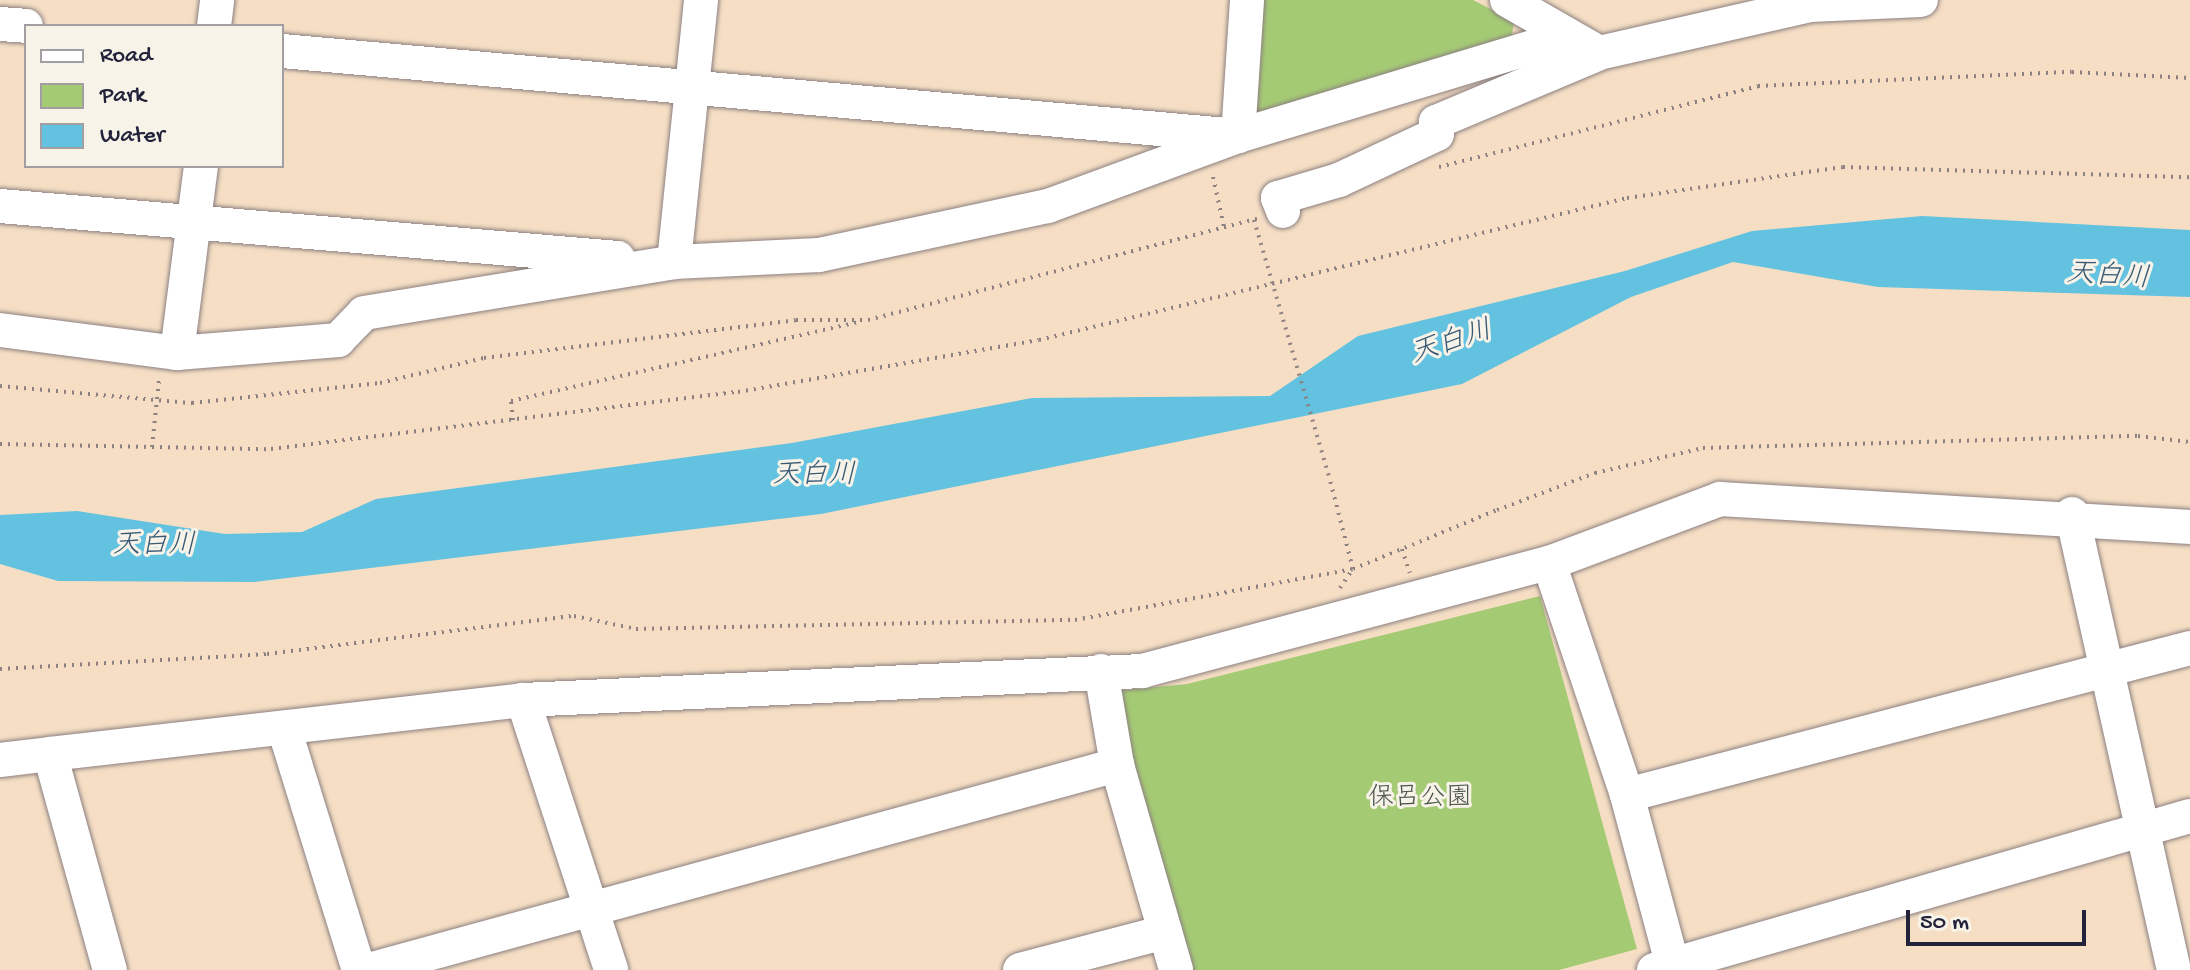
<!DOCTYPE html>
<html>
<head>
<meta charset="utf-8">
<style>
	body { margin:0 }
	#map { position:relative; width:2190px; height:970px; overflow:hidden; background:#f5dec4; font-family:"Gochi Hand","Klee One",sans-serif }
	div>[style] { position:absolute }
	.green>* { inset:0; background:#a5ca74 }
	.water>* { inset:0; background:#62c2e0 }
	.path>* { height:4px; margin-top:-2px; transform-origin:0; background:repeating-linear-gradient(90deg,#8c8080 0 2px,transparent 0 8px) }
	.roads { filter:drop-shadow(0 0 2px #8c8080) drop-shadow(0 0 2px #8c8080) }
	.minor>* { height:34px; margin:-17px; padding:0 17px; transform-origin:17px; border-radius:17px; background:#fff }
	.path-bridge>* { height:4px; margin-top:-2px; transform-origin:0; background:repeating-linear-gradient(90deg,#8c8080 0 2px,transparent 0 8px) }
	span { translate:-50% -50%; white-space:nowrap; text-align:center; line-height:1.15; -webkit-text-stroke:6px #f7f3e8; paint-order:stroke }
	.park-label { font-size:26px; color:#49544c }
	.water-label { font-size:28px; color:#385a75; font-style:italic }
	.legend { position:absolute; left:24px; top:24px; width:260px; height:144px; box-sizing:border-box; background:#f7f3e8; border:2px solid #a29fa3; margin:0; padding:10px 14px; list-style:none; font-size:24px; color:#22223b }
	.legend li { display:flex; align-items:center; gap:16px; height:40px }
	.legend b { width:40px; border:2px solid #a29fa3 }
	.scale { position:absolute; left:1906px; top:910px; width:180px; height:36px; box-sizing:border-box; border:4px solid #22223b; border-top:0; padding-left:10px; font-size:24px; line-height:28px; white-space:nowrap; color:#22223b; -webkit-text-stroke:6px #f7f3e8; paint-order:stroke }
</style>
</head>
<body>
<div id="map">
	<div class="green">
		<i style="clip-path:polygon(1260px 0,1473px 0,1514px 21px,1511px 42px,1251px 118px)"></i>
		<i style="clip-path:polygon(1540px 596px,1637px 949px,1559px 970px,1187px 970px,1115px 691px,1187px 684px)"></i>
	</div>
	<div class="water">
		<i style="clip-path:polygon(1922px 216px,2190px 230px,2190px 297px,1878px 287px,1733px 262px,1631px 297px,1462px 384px,821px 514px,254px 582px,58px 581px,0 564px,0 515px,77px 511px,225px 534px,302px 532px,376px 499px,792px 443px,1032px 398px,1270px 396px,1358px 336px,1625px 271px,1752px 231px)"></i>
	</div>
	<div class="path">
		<i style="left:1439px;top:167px;width:329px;rotate:-14.2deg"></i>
		<i style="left:1758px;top:86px;width:314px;rotate:-2.6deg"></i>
		<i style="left:2072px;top:72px;width:118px;rotate:2.9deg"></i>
		<i style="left:1213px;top:177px;width:51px;rotate:77.6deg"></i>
		<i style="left:0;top:386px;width:193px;rotate:5.1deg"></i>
		<i style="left:192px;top:403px;width:189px;rotate:-6.1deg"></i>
		<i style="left:380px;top:383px;width:107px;rotate:-13.5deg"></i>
		<i style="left:484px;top:358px;width:314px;rotate:-6.9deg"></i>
		<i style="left:796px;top:320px;width:72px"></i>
		<i style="left:868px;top:320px;width:402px;rotate:-14.6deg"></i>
		<i style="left:513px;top:420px;width:19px;rotate:-96deg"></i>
		<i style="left:511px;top:401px;width:356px;rotate:-12.8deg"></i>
		<i style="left:0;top:444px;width:271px;rotate:1.1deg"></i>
		<i style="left:271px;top:449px;width:470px;rotate:-7deg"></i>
		<i style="left:738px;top:392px;width:305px;rotate:-9.8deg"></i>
		<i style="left:1039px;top:340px;width:605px;rotate:-13.58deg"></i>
		<i style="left:1627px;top:198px;width:218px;rotate:-8.2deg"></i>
		<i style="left:1843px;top:167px;width:347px;rotate:1.7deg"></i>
		<i style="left:152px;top:447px;width:67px;rotate:-84deg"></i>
		<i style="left:1402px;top:549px;width:25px;rotate:72deg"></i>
		<i style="left:1340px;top:588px;width:23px;rotate:-56deg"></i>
		<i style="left:1353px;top:569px;width:156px;rotate:-22.3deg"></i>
		<i style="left:1497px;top:510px;width:105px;rotate:-20.7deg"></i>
		<i style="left:1595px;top:473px;width:111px;rotate:-13deg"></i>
		<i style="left:1703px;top:448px;width:435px;rotate:-1.6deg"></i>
		<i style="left:2138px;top:436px;width:52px;rotate:6.6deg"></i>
		<i style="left:0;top:669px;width:267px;rotate:-3.2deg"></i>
		<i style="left:267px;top:654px;width:309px;rotate:-7.1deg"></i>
		<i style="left:574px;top:616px;width:63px;rotate:11.8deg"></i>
		<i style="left:636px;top:629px;width:439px;rotate:-1.2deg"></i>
		<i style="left:1075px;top:620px;width:283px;rotate:-10.4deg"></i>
		<i style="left:1353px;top:569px;width:92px;rotate:-104.5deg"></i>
	</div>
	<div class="roads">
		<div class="minor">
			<i style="left:1507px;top:0;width:106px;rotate:29.9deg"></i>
			<i style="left:1599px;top:53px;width:216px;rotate:-12.8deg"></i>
			<i style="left:1810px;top:5px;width:111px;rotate:-2.6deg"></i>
			<i style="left:0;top:24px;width:26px;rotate:4deg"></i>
			<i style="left:214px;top:26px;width:26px;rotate:-83deg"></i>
			<i style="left:282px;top:51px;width:960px;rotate:5.08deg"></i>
			<i style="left:1238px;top:136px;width:136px;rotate:-86.2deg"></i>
			<i style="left:0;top:206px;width:620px;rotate:4.81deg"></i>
			<i style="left:1283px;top:211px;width:14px;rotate:-111deg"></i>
			<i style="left:1278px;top:198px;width:64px;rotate:-16.4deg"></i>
			<i style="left:1339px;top:180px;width:108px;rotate:-25.1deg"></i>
			<i style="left:1437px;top:134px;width:12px;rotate:-95deg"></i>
			<i style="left:1436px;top:122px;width:173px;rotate:-22.8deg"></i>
			<i style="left:674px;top:262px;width:263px;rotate:-84.1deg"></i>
			<i style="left:0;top:330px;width:178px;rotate:7.4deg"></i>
			<i style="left:177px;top:353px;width:162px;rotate:-4.6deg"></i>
			<i style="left:338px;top:340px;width:37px;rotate:-46deg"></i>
			<i style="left:364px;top:313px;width:314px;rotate:-9.3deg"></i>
			<i style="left:674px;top:262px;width:145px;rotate:-2.8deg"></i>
			<i style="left:819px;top:255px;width:234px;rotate:-12.1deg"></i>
			<i style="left:1048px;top:206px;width:202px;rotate:-20.2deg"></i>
			<i style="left:1238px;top:136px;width:312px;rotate:-16.8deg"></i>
			<i style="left:1537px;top:46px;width:62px;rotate:6.4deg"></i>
			<i style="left:177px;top:353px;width:189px;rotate:-82.7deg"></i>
			<i style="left:2072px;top:514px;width:467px;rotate:77.4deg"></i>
			<i style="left:1549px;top:563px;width:245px;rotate:71.4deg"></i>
			<i style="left:1627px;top:795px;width:181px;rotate:75deg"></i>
			<i style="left:1101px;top:671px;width:95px;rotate:80.3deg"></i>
			<i style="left:523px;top:700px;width:284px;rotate:71.9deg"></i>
			<i style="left:284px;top:728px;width:253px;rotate:72.8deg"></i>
			<i style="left:50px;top:754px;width:476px;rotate:-6.5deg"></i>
			<i style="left:523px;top:700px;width:620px;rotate:-2.68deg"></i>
			<i style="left:1142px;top:671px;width:421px;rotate:-14.9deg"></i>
			<i style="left:1549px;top:563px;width:183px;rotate:-20.5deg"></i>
			<i style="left:1720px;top:499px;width:471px;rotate:3.4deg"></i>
			<i style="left:0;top:760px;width:50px;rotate:-6.8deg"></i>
			<i style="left:50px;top:754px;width:224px;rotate:74.5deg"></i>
			<i style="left:1627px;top:795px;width:582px;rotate:-14.63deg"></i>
			<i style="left:369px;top:970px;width:776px;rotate:-15.33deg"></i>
			<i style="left:1117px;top:765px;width:213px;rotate:73.9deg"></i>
			<i style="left:1020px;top:970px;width:150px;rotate:-14.7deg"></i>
			<i style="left:1654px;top:970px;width:558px;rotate:-16.03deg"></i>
		</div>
	</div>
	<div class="path-bridge">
		<i style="left:1254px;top:220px;width:271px;rotate:73.7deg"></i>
	</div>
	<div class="park-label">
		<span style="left:1420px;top:800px">保呂公園</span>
	</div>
	<div class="water-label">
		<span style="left:2108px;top:278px;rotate:4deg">天白川</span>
		<span style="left:1452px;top:344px;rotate:-18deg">天白川</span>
		<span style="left:814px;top:477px">天白川</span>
		<span style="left:154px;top:547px">天白川</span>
	</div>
	<ul class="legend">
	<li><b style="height:10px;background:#fff"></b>Road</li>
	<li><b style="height:22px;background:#a5ca74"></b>Park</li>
	<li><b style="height:22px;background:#62c2e0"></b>Water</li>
	</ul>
	<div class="scale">50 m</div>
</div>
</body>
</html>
